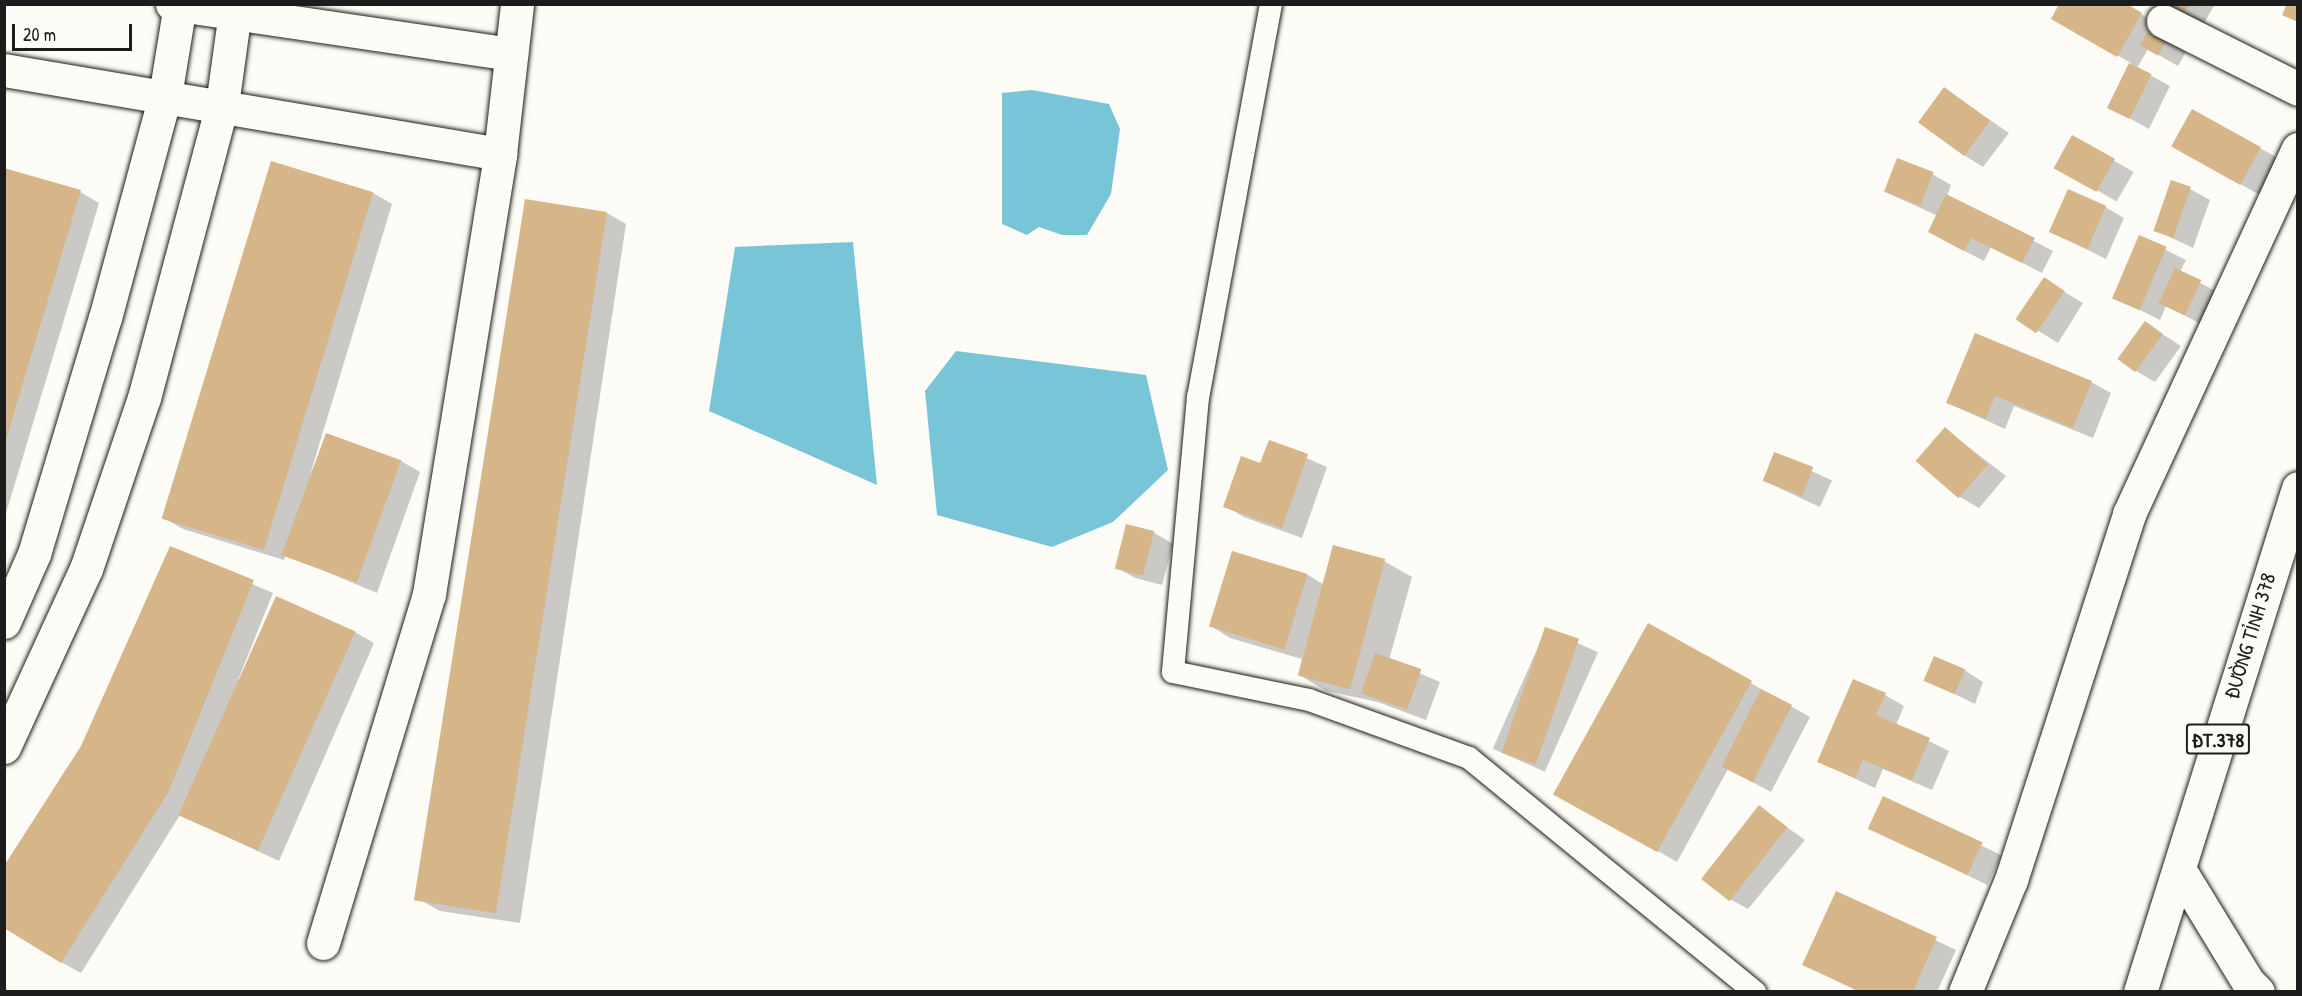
<!DOCTYPE html>
<html>
<head>
<meta charset="utf-8">
<style>
	body { margin:0 }
	#map { position:relative; width:2302px; height:996px; overflow:hidden; background:#fdfcf7; font-family:"Patrick Hand",sans-serif }
	div>[style] { position:absolute }
	.water>* { inset:0; background:#79c5d8 }
	.shadow>* { inset:0; background:#0003; transform-origin:0 0 }
	.building>* { inset:0; background:#d6b689; transform-origin:0 0 }
	.roads { filter:drop-shadow(0 0 2px #1c1c1c) drop-shadow(0 0 2px #1c1c1c) }
	.lane>* { height:22px; margin:-11px; padding:0 11px; transform-origin:11px; border-radius:11px; background:#fdfcf7 }
	.street>* { height:33px; margin:-16.5px; padding:0 16.5px; transform-origin:16.5px; border-radius:16.5px; background:#fdfcf7 }
	.primary>* { height:33px; margin:-16.5px; padding:0 16.5px; transform-origin:16.5px; border-radius:16.5px; background:#fdfcf7 }
	span { translate:-50% -50%; white-space:nowrap; text-align:center; line-height:1.15; -webkit-text-stroke:5px #fdfcf7; paint-order:stroke }
	.shield-label span { padding:2px 4px; background:#fdfcf7; border:2px solid; border-radius:4px; -webkit-text-stroke-width:0 }
	.shield-label { font-size:20px; color:#1c1c1c; font-weight:700 }
	.street-label { font-size:21px; color:#1c1c1c }
	.frame { position:absolute; inset:0; border:6px solid #1c1c1c; pointer-events:none }
	.scale { position:absolute; left:12px; top:24px; width:120px; height:27px; box-sizing:border-box; border:3px solid #1c1c1c; border-top:0; padding-left:8px; font-size:18px; line-height:21px; white-space:nowrap; color:#1c1c1c; -webkit-text-stroke:4px #fdfcf7; paint-order:stroke }
</style>
</head>
<body>
<div id="map">
	<div class="water">
		<i style="clip-path:polygon(1032px 90px,1109px 104px,1120px 129px,1111px 194px,1087px 235px,1062px 235px,1039px 227px,1027px 235px,1002px 224px,1002px 93px)"></i>
		<i style="clip-path:polygon(853px 242px,877px 485px,709px 411px,735px 247px)"></i>
		<i style="clip-path:polygon(956px 351px,1146px 375px,1168px 470px,1113px 522px,1052px 547px,937px 515px,925px 391px)"></i>
	</div>
	<div class="shadow">
		<i style="clip-path:polygon(2124px 4px,2161px 26px,2156px 35px,2186px 52px,2178px 66px,2148px 49px,2137px 68px,2170px 86px,2149px 129px,2109px 107px,2131px 63px,2053px 18px)"></i>
		<i style="clip-path:polygon(2168px 4px,2215px 4px,2203px 25px)"></i>
		<i style="clip-path:polygon(1944px 89px,2009px 133px,1983px 167px,1964px 155px)"></i>
		<i style="left:2073px;top:137px;width:70px;height:34px;rotate:30deg"></i>
		<i style="clip-path:polygon(2260px 148px,2279px 159px,2260px 195px,2193px 158px)"></i>
		<i style="clip-path:polygon(4px 169px,80px 192px,99px 203px,4px 520px)"></i>
		<i style="clip-path:polygon(1932px 174px,1951px 185px,1947px 196px,2053px 251px,2042px 273px,1991px 247px,1984px 261px,1949px 243px,1938px 216px,1885px 192px)"></i>
		<i style="clip-path:polygon(2190px 189px,2210px 200px,2193px 248px,2155px 230px)"></i>
		<i style="clip-path:polygon(373px 193px,392px 204px,310px 475px,327px 435px,401px 461px,420px 472px,377px 593px,286px 555px,284px 560px,183px 529px,164px 518px)"></i>
		<i style="clip-path:polygon(527px 200px,607px 213px,626px 224px,520px 923px,440px 911px,420px 900px)"></i>
		<i style="clip-path:polygon(2105px 207px,2124px 218px,2106px 259px,2051px 232px)"></i>
		<i style="clip-path:polygon(2140px 237px,2186px 260px,2180px 272px,2219px 293px,2203px 325px,2166px 306px,2160px 320px,2114px 297px)"></i>
		<i style="clip-path:polygon(2063px 291px,2083px 303px,2058px 343px,2019px 319px)"></i>
		<i style="clip-path:polygon(2145px 323px,2181px 346px,2155px 382px,2136px 371px)"></i>
		<i style="clip-path:polygon(2091px 382px,2111px 393px,2093px 438px,2014px 406px,2005px 429px,1948px 403px)"></i>
		<i style="clip-path:polygon(1945px 429px,2006px 476px,1979px 508px,1960px 497px)"></i>
		<i style="clip-path:polygon(1270px 442px,1327px 467px,1302px 538px,1244px 517px,1225px 506px,1261px 465px)"></i>
		<i style="left:1775px;top:454px;width:63px;height:29px;rotate:25deg"></i>
		<i style="clip-path:polygon(1153px 532px,1173px 544px,1162px 585px,1135px 578px,1116px 567px)"></i>
		<i style="clip-path:polygon(170px 548px,273px 593px,238px 680px,355px 632px,374px 643px,279px 861px,180px 815px,81px 973px,61px 962px,82px 747px)"></i>
		<i style="clip-path:polygon(1384px 561px,1412px 577px,1389px 660px,1440px 682px,1426px 720px,1378px 702px,1326px 691px,1298px 674px,1302px 659px,1230px 638px,1211px 626px,1308px 575px,1323px 584px)"></i>
		<i style="clip-path:polygon(1649px 625px,1810px 717px,1771px 792px,1728px 769px,1677px 862px,1555px 793px)"></i>
		<i style="left:1546px;top:629px;width:57px;height:131px;rotate:24deg"></i>
		<i style="clip-path:polygon(1964px 670px,1983px 682px,1975px 704px,1926px 680px)"></i>
		<i style="clip-path:polygon(1885px 695px,1904px 706px,1896px 725px,1949px 751px,1932px 790px,1883px 769px,1875px 788px,1819px 762px)"></i>
		<i style="left:1884px;top:798px;width:131px;height:33px;rotate:26deg"></i>
		<i style="clip-path:polygon(1759px 807px,1805px 840px,1748px 909px,1728px 898px)"></i>
		<i style="clip-path:polygon(1837px 893px,1956px 950px,1937px 992px,1859px 992px,1804px 964px)"></i>
	</div>
	<div class="building">
		<i style="clip-path:polygon(2059px 4px,2127px 4px,2142px 13px,2117px 57px,2051px 19px)"></i>
		<i style="clip-path:polygon(2165px 4px,2189px 4px,2183px 15px)"></i>
		<i style="clip-path:polygon(2287px 4px,2298px 4px,2298px 22px,2282px 15px)"></i>
		<i style="left:2149px;top:29px;width:21px;height:19px;rotate:29deg"></i>
		<i style="left:2129px;top:63px;width:25px;height:50px;rotate:26deg"></i>
		<i style="left:1944px;top:87px;width:57px;height:44px;rotate:36deg"></i>
		<i style="left:2192px;top:109px;width:79px;height:43px;rotate:29deg"></i>
		<i style="left:2072px;top:135px;width:49px;height:38px;rotate:29deg"></i>
		<i style="left:1897px;top:158px;width:39px;height:36px;rotate:21deg"></i>
		<i style="left:271px;top:161px;width:107px;height:374px;rotate:17deg"></i>
		<i style="clip-path:polygon(4px 168px,81px 190px,5px 443px,4px 443px)"></i>
		<i style="left:2171px;top:180px;width:21px;height:54px;rotate:19deg"></i>
		<i style="left:2068px;top:189px;width:42px;height:47px;rotate:24deg"></i>
		<i style="clip-path:polygon(1946px 194px,2035px 238px,2022px 263px,1971px 238px,1964px 251px,1928px 232px)"></i>
		<i style="left:525px;top:199px;width:83px;height:710px;rotate:9deg"></i>
		<i style="left:2139px;top:235px;width:30px;height:69px;rotate:23deg"></i>
		<i style="left:2175px;top:268px;width:29px;height:39px;rotate:25deg"></i>
		<i style="left:2044px;top:277px;width:25px;height:51px;rotate:34deg"></i>
		<i style="left:2145px;top:321px;width:22px;height:47px;rotate:36deg"></i>
		<i style="clip-path:polygon(1975px 333px,2092px 381px,2073px 428px,1995px 396px,1986px 419px,1946px 403px)"></i>
		<i style="left:1945px;top:427px;width:57px;height:45px;rotate:41deg"></i>
		<i style="left:326px;top:433px;width:80px;height:130px;rotate:20deg"></i>
		<i style="clip-path:polygon(1269px 440px,1308px 454px,1282px 528px,1223px 507px,1241px 456px,1260px 463px)"></i>
		<i style="left:1774px;top:452px;width:42px;height:31px;rotate:21deg"></i>
		<i style="left:1126px;top:524px;width:29px;height:46px;rotate:14deg"></i>
		<i style="left:1333px;top:545px;width:54px;height:135px;rotate:15deg"></i>
		<i style="clip-path:polygon(170px 546px,254px 580px,169px 791px,61px 963px,4px 928px,4px 866px,81px 746px)"></i>
		<i style="left:1232px;top:551px;width:79px;height:79px;rotate:17deg"></i>
		<i style="left:276px;top:596px;width:87px;height:240px;rotate:24deg"></i>
		<i style="left:1648px;top:623px;width:119px;height:196px;rotate:29deg"></i>
		<i style="left:1545px;top:627px;width:36px;height:133px;rotate:19deg"></i>
		<i style="left:1375px;top:653px;width:49px;height:43px;rotate:19deg"></i>
		<i style="left:1934px;top:656px;width:34px;height:27px;rotate:23deg"></i>
		<i style="clip-path:polygon(1853px 679px,1886px 693px,1876px 715px,1930px 738px,1912px 780px,1863px 760px,1855px 778px,1817px 762px)"></i>
		<i style="left:1761px;top:689px;width:35px;height:87px;rotate:27deg"></i>
		<i style="left:1883px;top:796px;width:110px;height:36px;rotate:25deg"></i>
		<i style="left:1759px;top:805px;width:36px;height:94px;rotate:38deg"></i>
		<i style="clip-path:polygon(1836px 891px,1937px 937px,1913px 992px,1861px 992px,1802px 965px)"></i>
	</div>
	<div class="roads">
		<div class="lane">
			<i style="left:1271px;top:4px;width:400px;rotate:100.5deg"></i>
			<i style="left:1198px;top:397px;width:276px;rotate:95.2deg"></i>
			<i style="left:1173px;top:672px;width:139px;rotate:11.6deg"></i>
			<i style="left:1309px;top:700px;width:170px;rotate:19.9deg"></i>
			<i style="left:1469px;top:758px;width:370px;rotate:39.3deg"></i>
		</div>
		<div class="street">
			<i style="left:172px;top:4px;width:343px;rotate:8.4deg"></i>
			<i style="left:2163px;top:21px;width:151px;rotate:26.7deg"></i>
			<i style="left:4px;top:70px;width:503px;rotate:9.61deg"></i>
			<i style="left:4px;top:622px;width:74px;rotate:-66.2deg"></i>
			<i style="left:34px;top:554px;width:246px;rotate:-73.3deg"></i>
			<i style="left:105px;top:318px;width:230px;rotate:-74.9deg"></i>
			<i style="left:165px;top:96px;width:93px;rotate:-80.7deg"></i>
			<i style="left:4px;top:747px;width:196px;rotate:-65.3deg"></i>
			<i style="left:86px;top:569px;width:181px;rotate:-71.3deg"></i>
			<i style="left:144px;top:398px;width:303px;rotate:-75.1deg"></i>
			<i style="left:222px;top:105px;width:102px;rotate:-82.1deg"></i>
			<i style="left:2179px;top:869px;width:132px;rotate:58.6deg"></i>
			<i style="left:2248px;top:982px;width:14px;rotate:45deg"></i>
			<i style="left:323px;top:943px;width:365px;rotate:-73.1deg"></i>
			<i style="left:429px;top:594px;width:446px;rotate:-80.8deg"></i>
			<i style="left:500px;top:154px;width:151px;rotate:-83.5deg"></i>
			<i style="left:1965px;top:992px;width:121px;rotate:-67.7deg"></i>
			<i style="left:2011px;top:880px;width:385px;rotate:-72.1deg"></i>
			<i style="left:2129px;top:514px;width:402px;rotate:-65.2deg"></i>
		</div>
		<div class="primary">
			<i style="left:2140px;top:992px;width:528px;rotate:-72.59deg"></i>
		</div>
	</div>
	<div class="shield-label">
		<span style="left:2218px;top:739px">ĐT.378</span>
	</div>
	<div class="street-label">
		<span style="left:2250px;top:636px;rotate:-73deg">ĐƯỜNG TỈNH 378</span>
	</div>
	<div class="frame"></div>
	<div class="scale">20 m</div>
</div>
</body>
</html>
